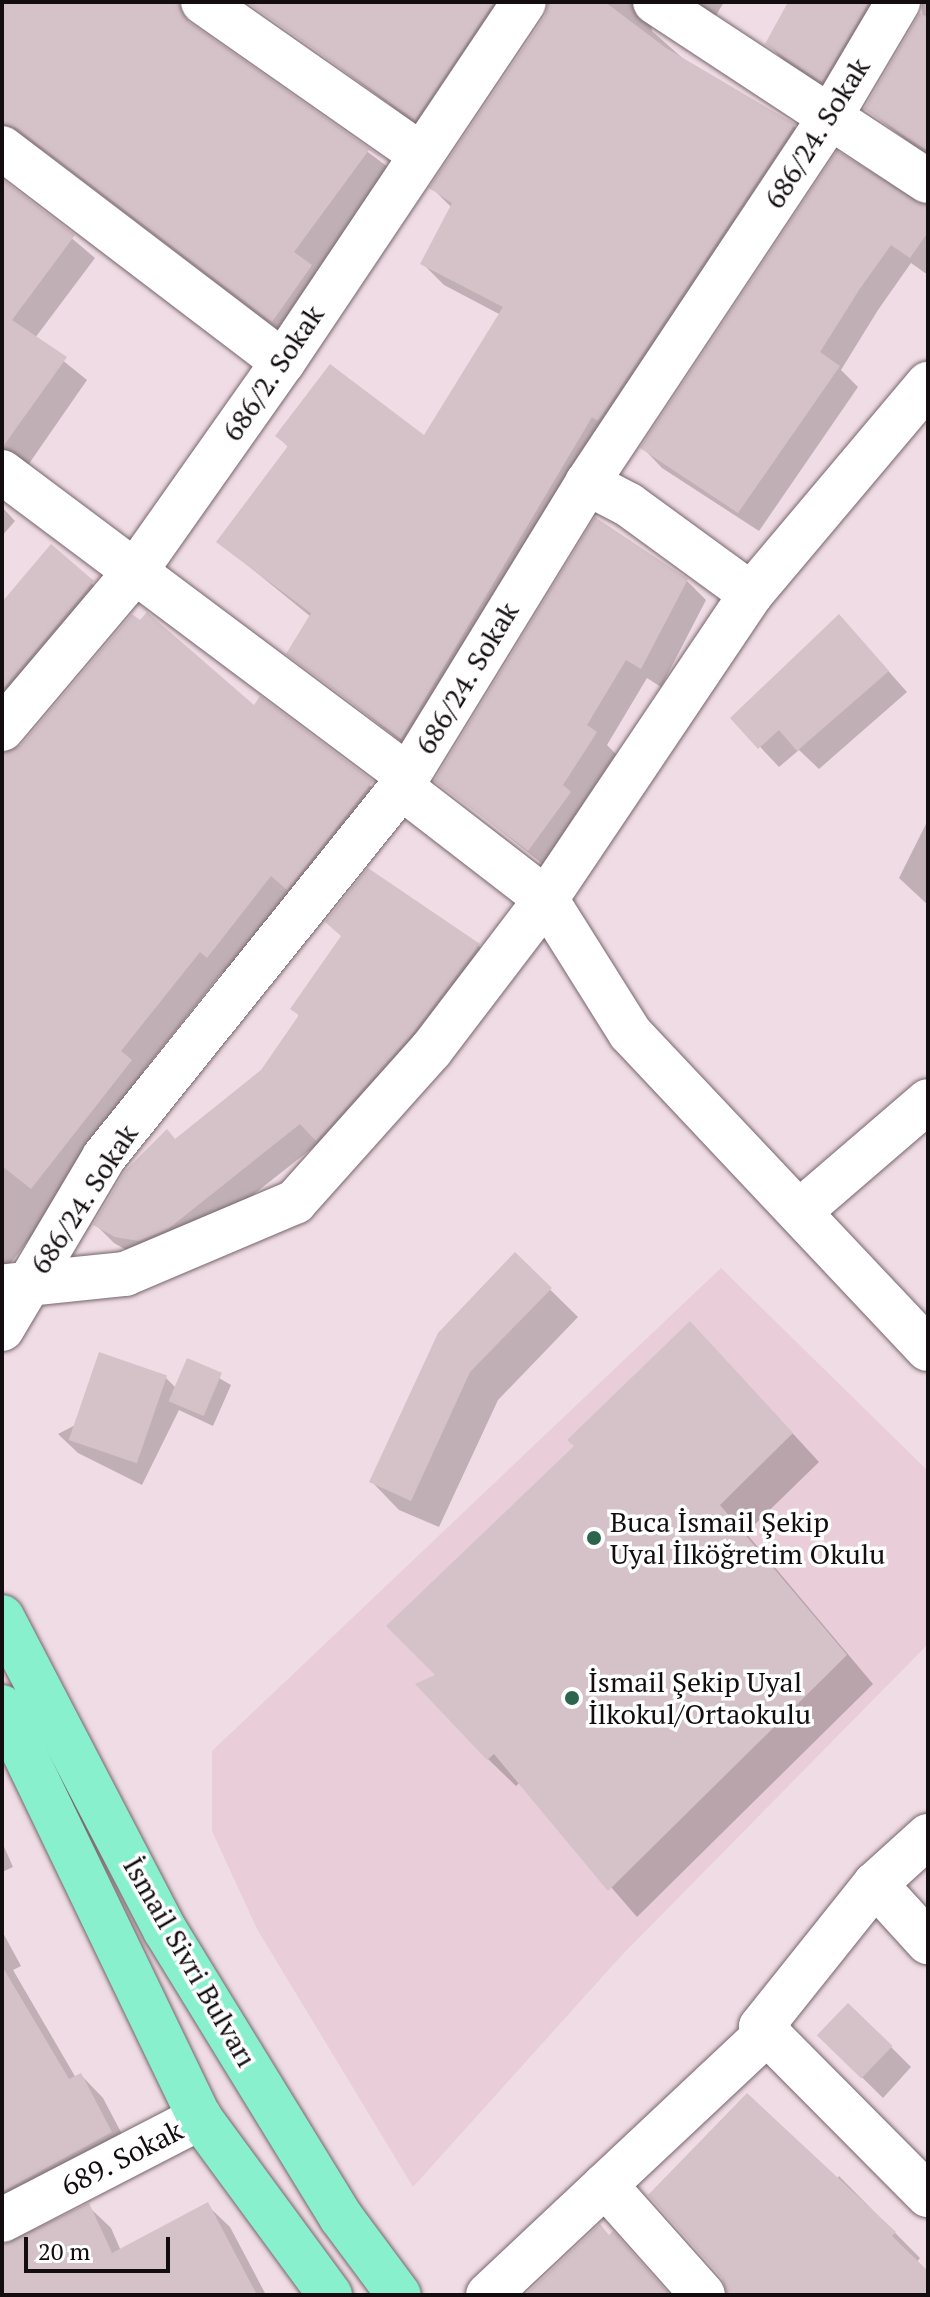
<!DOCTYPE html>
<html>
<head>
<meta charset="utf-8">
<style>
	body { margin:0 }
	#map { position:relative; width:930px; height:2297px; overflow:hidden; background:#f0dce4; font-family:"PT Serif",serif }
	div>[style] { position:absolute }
	.built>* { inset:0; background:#e9cdd8 }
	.shadow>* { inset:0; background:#0003 }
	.building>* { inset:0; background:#d5c2c9; transform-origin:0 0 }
	.roads { filter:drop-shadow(0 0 2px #76656c) drop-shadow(0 0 2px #76656c) }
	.minor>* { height:44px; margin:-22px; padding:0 22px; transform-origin:22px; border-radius:22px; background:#fff }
	.major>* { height:44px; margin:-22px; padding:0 22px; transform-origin:22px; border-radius:22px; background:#89f0cd }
	.dots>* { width:22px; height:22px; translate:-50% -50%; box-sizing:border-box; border:4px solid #fff; border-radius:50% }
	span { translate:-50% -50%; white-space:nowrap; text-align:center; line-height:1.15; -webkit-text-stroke:7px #fff; paint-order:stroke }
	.street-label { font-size:28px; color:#130d0f }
	.poi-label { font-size:28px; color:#130d0f }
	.left { translate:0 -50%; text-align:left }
	.frame { position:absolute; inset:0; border:4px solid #130d0f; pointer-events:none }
	.scale { position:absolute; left:24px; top:2237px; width:146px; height:36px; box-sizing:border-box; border:4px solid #130d0f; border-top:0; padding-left:10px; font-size:24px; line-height:28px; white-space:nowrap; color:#130d0f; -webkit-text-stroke:6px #fff; paint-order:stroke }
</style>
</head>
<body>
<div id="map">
	<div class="built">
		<i style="clip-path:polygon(721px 1268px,928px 1471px,928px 1644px,621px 1956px,413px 2187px,257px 1929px,212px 1831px,212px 1751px)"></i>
	</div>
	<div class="shadow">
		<i style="clip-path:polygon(2px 2px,140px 2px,310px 109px,396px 173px,391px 170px,316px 272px,332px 288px,294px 342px,41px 149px,27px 144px,2px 158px)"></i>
		<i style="clip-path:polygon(252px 2px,539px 2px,437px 140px)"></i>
		<i style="clip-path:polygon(548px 2px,664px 2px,651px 22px,652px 31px,688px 63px,794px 126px,815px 147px,423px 759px,289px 653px,311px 617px,219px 542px,289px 448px,278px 436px,425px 438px,501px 315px,444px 285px,422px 263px,452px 208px,432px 188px,547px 17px)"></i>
		<i style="clip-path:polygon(692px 2px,724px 2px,715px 17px)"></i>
		<i style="clip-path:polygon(790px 2px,912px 2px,844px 101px,789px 66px,768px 44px)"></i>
		<i style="clip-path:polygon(922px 2px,928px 2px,928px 157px,866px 109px,922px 15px)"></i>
		<i style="clip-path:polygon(2px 179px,95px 258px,35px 338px,87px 380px,26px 468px,2px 482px)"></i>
		<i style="clip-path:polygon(914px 204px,928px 205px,928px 275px,911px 263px,878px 310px,841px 370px,858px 387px,759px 531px,662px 468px,643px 448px)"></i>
		<i style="clip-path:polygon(2px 507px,15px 521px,2px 536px)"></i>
		<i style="clip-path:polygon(52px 547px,114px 604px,2px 743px,2px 605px)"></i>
		<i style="clip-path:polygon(686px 580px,706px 600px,661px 687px,647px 678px,607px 745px,616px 754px,582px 805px,590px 813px,549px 869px,437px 781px)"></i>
		<i style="clip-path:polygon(858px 637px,907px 692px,819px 769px,799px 750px,779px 767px,733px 718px)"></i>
		<i style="clip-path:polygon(260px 699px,393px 804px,229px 978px,222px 972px,142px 1073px,152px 1083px,2px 1274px,2px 753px,254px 708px)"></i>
		<i style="clip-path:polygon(928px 820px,928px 905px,899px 878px)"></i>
		<i style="clip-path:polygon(369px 870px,479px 946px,498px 964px,320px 1142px,187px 1247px,135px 1255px,114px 1243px,95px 1224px,176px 1141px,262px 1071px,300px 1017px,293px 1009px,342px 937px)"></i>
		<i style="clip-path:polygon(515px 1255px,578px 1317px,498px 1400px,439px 1527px,399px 1510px,372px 1482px)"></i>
		<i style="clip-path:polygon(717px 1351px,819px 1462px,746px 1533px,873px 1684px,637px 1917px,520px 1782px,516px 1786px,488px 1759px,438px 1676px)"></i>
		<i style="clip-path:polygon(188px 1360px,231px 1385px,213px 1426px,179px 1410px,142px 1485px,78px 1453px,58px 1434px,166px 1378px,175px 1387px)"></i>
		<i style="clip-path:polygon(2px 1842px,13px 1867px,2px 1872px)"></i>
		<i style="clip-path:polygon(2px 1931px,21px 1966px,13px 1970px,76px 2078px,81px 2075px,103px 2098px,133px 2155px,2px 2236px)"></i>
		<i style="clip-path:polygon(822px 2038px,891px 2047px,911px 2067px,883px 2098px)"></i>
		<i style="clip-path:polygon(839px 2176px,920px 2258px,916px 2263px,928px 2275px,928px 2295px,741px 2295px)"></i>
		<i style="clip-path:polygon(207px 2205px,230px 2227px,266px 2295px,2px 2295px,2px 2247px,88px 2206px,111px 2228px,121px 2251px)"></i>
	</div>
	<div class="building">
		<i style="clip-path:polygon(2px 2px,178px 2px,189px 22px,387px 161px,369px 150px,294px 252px,312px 265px,272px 322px,17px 128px,2px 124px)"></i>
		<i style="clip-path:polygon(247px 2px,494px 2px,415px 120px)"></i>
		<i style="clip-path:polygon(549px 2px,605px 2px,666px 48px,795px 124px,598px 421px,592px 417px,401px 739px,286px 654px,311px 613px,216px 542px,288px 446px,275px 436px,330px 364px,424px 435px,503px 307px,420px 264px,452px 203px,429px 188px,545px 16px)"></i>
		<i style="clip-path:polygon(788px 2px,869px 2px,822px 82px,765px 44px)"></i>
		<i style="clip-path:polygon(920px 13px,928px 18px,928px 151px,864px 109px)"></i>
		<i style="clip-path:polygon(837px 151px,928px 206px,928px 232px,910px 258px,891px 245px,859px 290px,820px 352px,840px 366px,738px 513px,640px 448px)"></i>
		<i style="clip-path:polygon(2px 179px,75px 235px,12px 320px,67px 357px,2px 448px)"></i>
		<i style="clip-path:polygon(595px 517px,688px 579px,641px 669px,626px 660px,587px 725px,597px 732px,563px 785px,571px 792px,528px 851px,434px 781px)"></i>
		<i style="clip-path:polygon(51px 544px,94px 581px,2px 690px,2px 602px)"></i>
		<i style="clip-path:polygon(147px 612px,254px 705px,260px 696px,373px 781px,287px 890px,271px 876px,207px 958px,200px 952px,121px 1051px,132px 1060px,31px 1189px,2px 1166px,2px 753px,21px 745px,132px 614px,140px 620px)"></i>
		<i style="clip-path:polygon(839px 614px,889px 671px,797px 751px,779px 730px,758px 749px,730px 718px)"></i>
		<i style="clip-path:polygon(368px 868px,480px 944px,412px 1034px,316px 1141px,300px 1124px,168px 1229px,139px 1241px,115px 1237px,93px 1225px,125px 1171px,167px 1129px,175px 1139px,261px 1070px,299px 1015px,290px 1009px,341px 936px,325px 922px)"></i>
		<i style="clip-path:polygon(515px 1252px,552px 1288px,470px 1372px,411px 1501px,369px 1482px,438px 1333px)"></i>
		<i style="clip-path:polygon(690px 1321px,793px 1433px,720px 1505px,847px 1655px,608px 1891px,494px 1754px,487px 1760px,415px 1684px,435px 1675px,386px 1626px,574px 1446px,567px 1440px)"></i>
		<i style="left:99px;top:1352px;width:72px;height:93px;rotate:19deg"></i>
		<i style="left:187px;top:1358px;width:38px;height:47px;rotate:23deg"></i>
		<i style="clip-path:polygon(2px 1966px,69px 2079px,81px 2073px,112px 2132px,2px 2192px)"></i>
		<i style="left:848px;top:2003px;width:62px;height:45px;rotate:44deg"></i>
		<i style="clip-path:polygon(747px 2093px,896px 2232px,892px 2236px,928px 2271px,928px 2295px,727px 2295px,722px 2278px,648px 2195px)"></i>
		<i style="clip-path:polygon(208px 2202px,257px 2295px,2px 2295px,2px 2245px,89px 2203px,112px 2253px)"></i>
		<i style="clip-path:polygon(600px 2224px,609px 2235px,613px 2231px,670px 2295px,525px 2295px)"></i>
	</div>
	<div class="roads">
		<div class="minor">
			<i style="left:203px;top:2px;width:264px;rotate:35deg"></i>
			<i style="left:655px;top:2px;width:326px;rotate:33.3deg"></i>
			<i style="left:2px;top:148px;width:353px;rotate:37.3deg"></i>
			<i style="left:2px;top:472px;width:507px;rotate:36.82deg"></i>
			<i style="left:587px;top:483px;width:47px;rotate:27.6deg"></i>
			<i style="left:629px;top:505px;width:151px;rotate:36.1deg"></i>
			<i style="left:2px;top:729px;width:204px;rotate:-49.8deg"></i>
			<i style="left:134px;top:573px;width:258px;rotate:-54.8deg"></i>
			<i style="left:283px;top:362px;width:433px;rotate:-56.2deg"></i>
			<i style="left:401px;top:787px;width:183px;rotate:37.7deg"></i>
			<i style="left:546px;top:899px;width:158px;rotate:57.9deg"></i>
			<i style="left:630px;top:1033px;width:434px;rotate:46.7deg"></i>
			<i style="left:799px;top:1212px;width:170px;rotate:-40.7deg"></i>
			<i style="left:8px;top:1286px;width:118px;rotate:-5.9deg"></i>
			<i style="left:125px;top:1274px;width:185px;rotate:-23deg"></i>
			<i style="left:295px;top:1202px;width:204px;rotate:-48.2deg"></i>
			<i style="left:431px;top:1050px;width:190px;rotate:-52.7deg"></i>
			<i style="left:546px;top:899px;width:367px;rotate:-56.1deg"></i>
			<i style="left:751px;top:594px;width:275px;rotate:-49.9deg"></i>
			<i style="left:2px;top:1329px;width:200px;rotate:-59.3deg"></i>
			<i style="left:104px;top:1157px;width:474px;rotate:-51.2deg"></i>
			<i style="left:401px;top:787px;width:356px;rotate:-58.5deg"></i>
			<i style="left:587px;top:483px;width:439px;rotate:-56.4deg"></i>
			<i style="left:830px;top:117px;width:134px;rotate:-59.4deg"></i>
			<i style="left:928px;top:1836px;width:72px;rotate:137.8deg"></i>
			<i style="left:875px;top:1884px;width:79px;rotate:47.6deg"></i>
			<i style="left:875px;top:1884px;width:183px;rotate:128.6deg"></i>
			<i style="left:761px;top:2027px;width:237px;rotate:45.2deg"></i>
			<i style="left:605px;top:2185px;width:147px;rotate:48.3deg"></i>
			<i style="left:2px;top:2220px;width:223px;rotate:-27.3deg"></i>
			<i style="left:488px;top:2295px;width:386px;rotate:-43.2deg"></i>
		</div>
		<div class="major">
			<i style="left:2px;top:1617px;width:353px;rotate:62.5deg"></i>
			<i style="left:165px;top:1930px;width:337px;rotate:58.5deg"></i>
			<i style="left:341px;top:2217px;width:97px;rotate:53.4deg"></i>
			<i style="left:2px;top:1707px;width:456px;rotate:64.3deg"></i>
			<i style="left:200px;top:2118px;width:220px;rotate:53.7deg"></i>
		</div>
	</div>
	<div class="dots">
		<i style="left:594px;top:1538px;background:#2b654e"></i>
		<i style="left:572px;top:1698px;background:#2b654e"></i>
	</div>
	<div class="street-label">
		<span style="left:817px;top:133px;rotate:-58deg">686/24. Sokak</span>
		<span style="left:273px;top:373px;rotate:-56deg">686/2. Sokak</span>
		<span style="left:467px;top:678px;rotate:-59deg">686/24. Sokak</span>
		<span style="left:84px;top:1199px;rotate:-57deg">686/24. Sokak</span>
		<span style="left:190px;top:1962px;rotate:60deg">İsmail Sivri Bulvarı</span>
		<span style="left:122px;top:2158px;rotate:-27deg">689. Sokak</span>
	</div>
	<div class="poi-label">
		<span class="left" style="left:610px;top:1538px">Buca İsmail Şekip<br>Uyal İlköğretim Okulu</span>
		<span class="left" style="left:588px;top:1698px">İsmail Şekip Uyal<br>İlkokul/Ortaokulu</span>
	</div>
	<div class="frame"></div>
	<div class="scale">20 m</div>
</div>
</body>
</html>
